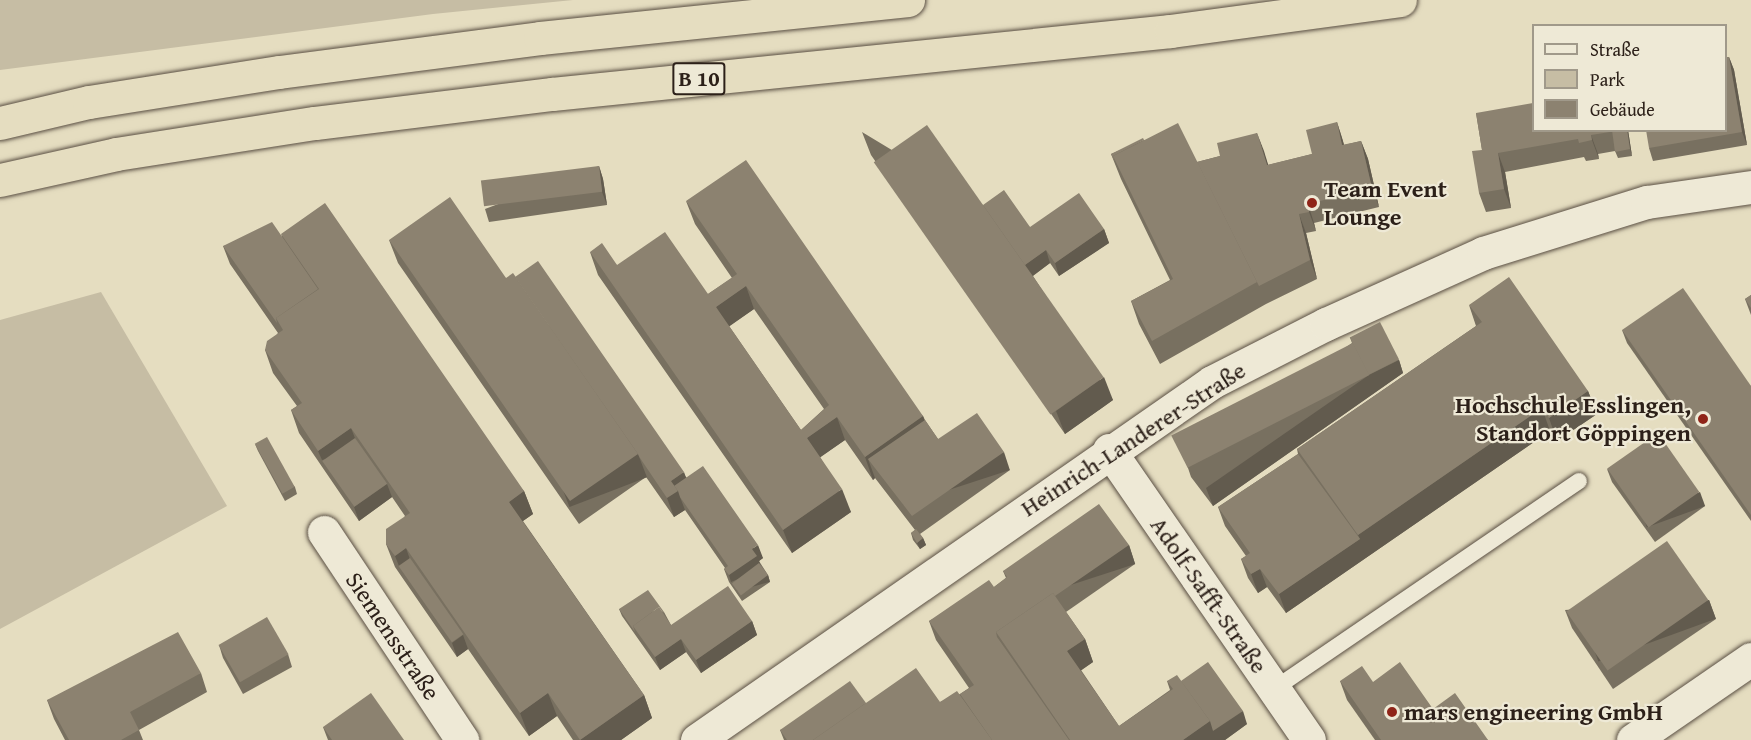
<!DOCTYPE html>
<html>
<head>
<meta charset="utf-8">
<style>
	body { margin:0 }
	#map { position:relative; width:1751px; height:740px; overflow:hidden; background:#e5ddc0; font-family:"Gentium Book Plus",serif }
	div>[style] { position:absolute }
	.green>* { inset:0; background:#c6bda4 }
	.roads { filter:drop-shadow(0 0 2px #5a4f43) drop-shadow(0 0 2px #5a4f43) }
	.lane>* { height:16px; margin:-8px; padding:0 8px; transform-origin:8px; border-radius:8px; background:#eee9d6 }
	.street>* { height:33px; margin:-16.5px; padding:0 16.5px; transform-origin:16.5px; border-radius:16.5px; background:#eee9d6 }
	.highway>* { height:33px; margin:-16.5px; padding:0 16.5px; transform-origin:16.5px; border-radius:16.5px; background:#e5ddc0 }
	.wall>* { inset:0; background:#787060 }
	.shaded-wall>* { inset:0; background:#625b4e; transform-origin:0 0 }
	.building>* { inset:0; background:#8c8270; transform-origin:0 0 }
	.dots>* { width:16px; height:16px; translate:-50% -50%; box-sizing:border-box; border:3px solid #eee9d6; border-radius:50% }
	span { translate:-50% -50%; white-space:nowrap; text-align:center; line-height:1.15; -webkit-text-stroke:4.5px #eee9d6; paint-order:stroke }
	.shield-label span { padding:2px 4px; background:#eee9d6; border:2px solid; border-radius:4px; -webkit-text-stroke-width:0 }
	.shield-label { font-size:22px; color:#2c2019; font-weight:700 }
	.poi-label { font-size:24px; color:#2c2019; font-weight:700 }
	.left { translate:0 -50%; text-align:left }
	.right { translate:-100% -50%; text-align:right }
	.street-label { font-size:24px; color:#2c2019 }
	.legend { position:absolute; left:1532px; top:24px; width:195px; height:108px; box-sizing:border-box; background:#eee9d6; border:2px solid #a0998a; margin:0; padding:8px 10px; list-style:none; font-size:18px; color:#2c2019 }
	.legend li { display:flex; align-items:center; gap:12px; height:30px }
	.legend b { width:30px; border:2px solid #a0998a }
</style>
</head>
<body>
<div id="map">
	<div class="green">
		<i style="clip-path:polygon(0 0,573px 0,433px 14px,0 70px)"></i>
		<i style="clip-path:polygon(101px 292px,227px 506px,0 629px,0 320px)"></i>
	</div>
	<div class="roads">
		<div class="lane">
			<i style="left:1274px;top:689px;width:369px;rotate:-34.3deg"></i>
		</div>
		<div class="street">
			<i style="left:1109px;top:450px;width:352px;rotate:55.4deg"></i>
			<i style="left:324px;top:532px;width:250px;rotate:56.4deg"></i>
			<i style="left:697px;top:740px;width:627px;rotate:-34.8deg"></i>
			<i style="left:1212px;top:382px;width:128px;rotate:-27deg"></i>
			<i style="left:1326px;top:324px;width:172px;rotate:-24.3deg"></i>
			<i style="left:1483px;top:253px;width:172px;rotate:-17.3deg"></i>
			<i style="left:1647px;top:202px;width:105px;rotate:-8.2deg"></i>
			<i style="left:1633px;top:740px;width:143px;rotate:-34.5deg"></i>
		</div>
		<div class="highway">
			<i style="left:0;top:123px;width:91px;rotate:-13.3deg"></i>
			<i style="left:89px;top:102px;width:192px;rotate:-9deg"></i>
			<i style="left:279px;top:72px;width:263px;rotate:-7.4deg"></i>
			<i style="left:540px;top:38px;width:370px;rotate:-5.9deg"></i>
			<i style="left:0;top:180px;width:119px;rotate:-12.6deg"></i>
			<i style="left:116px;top:154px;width:201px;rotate:-8.9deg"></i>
			<i style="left:315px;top:123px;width:239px;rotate:-7deg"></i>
			<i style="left:552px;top:94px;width:622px;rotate:-5.81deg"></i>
			<i style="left:1171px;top:31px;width:231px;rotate:-7.7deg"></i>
		</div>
	</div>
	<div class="wall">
		<i style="clip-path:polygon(1729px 57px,1734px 70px,1747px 145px,1653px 161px,1649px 148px)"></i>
		<i style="clip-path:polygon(1476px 113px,1628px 130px,1632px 156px,1618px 158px,1615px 151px,1598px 154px,1599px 159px,1586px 161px,1584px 157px,1505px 172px,1511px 208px,1486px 212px,1479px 193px,1482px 150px)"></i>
		<i style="clip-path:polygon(1337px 122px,1344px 145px,1361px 141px,1368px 159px,1379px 207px,1314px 223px,1316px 231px,1306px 233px,1317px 279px,1266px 304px,1160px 364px,1139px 324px,1131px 301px,1170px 280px,1121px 179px,1111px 154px,1144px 140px,1197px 162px,1220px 156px,1257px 133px,1268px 165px,1312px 154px)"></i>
		<i style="clip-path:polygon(862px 132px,983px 205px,1030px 227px,1104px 229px,1109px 243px,1059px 276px,1050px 263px,1033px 276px,1113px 400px,1065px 434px,871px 155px)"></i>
		<i style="clip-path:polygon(599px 166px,603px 179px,607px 205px,489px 222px,485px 209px)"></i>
		<i style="clip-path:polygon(evenodd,686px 201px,923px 416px,925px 420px,938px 439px,1010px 470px,920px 534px,923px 538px,926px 545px,920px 549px,913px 540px,911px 533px,915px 530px,875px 478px,873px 480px,845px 440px,820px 457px,851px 512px,792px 553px,598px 275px,590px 252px,617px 265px,708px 294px,732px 278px,695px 224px,686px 201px,754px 309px,824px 409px,801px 430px,729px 326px,754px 309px)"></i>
		<i style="clip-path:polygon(281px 234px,524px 491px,533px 514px,523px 521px,644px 695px,652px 718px,621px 740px,573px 740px,557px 716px,529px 736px,468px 649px,457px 657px,395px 567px,386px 544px,405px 516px,392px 497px,359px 521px,299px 433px,291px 410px,297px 406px,273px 373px,265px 350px,278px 333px,230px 264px,223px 246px,282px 237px)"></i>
		<i style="clip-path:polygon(389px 240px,506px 278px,686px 477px,763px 558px,759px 561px,768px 575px,770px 582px,742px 601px,729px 582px,724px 569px,725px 568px,685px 510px,674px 517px,646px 477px,579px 524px,398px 263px)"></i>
		<i style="clip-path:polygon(1751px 295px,1751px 315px,1745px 299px)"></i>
		<i style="clip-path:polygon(1469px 305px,1588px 391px,1597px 414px,1557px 441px,1550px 431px,1286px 613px,1267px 587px,1258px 593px,1248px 578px,1241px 559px,1246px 556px,1225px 526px,1218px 507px,1298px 454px,1297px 449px,1476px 326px)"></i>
		<i style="clip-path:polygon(1622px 330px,1751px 386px,1751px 521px,1627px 343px)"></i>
		<i style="clip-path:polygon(1350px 337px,1399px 360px,1403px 373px,1213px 506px,1191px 477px,1185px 459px,1352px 343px)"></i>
		<i style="clip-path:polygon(255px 444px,295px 487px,297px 494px,285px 501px,258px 451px)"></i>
		<i style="clip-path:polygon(1607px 469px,1705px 506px,1655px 542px,1612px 482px)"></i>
		<i style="clip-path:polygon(1129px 545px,1135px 564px,1066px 612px,1085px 639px,1093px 662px,1081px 670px,1119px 726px,1170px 690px,1167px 681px,1181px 681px,1247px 724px,1225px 740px,784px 740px,780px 730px,866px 703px,940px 702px,960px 694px,969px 688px,936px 640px,929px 621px,994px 587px,1006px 578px,1003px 571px)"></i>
		<i style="clip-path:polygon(1709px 600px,1716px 619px,1613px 689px,1572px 628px,1565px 610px)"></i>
		<i style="clip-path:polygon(619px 609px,664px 612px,671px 625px,752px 621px,757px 635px,701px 673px,686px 652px,660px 670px,622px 616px)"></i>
		<i style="clip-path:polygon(219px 645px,288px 654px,292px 667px,243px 694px,223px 658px)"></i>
		<i style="clip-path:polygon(201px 673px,207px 692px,139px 730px,143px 740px,65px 740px,54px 719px,47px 700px)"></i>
		<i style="clip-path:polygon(1340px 681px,1373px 682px,1433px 709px,1488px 740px,1375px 740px,1347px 700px)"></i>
		<i style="clip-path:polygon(323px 727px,404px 740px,328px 740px)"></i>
	</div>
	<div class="shaded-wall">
		<i style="clip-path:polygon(1729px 57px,1734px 70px,1747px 145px,1742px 132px)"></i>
		<i style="clip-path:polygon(1337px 122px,1343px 141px,1349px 164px,1342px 145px)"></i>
		<i style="clip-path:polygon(1627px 130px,1628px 130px,1632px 156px,1630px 149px)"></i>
		<i style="clip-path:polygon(1257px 133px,1264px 151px,1274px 184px,1267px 165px)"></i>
		<i style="clip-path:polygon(1591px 135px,1598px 154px,1599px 159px,1592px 140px)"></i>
		<i style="clip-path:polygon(1361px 141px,1368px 159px,1379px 207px,1372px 188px)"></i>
		<i style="clip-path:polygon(1498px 153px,1505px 172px,1511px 208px,1504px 189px)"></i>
		<i style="clip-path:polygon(599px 166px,603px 179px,607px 205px,602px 192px)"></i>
		<i style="clip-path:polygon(1308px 204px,1314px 223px,1316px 231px,1309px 212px)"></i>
		<i style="clip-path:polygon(1299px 214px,1306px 233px,1317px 279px,1310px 260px)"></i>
		<i style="clip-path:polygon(1104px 229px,1109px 243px,1059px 276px,1055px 263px)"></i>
		<i style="clip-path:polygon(1046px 250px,1050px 263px,1027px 280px,1022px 267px)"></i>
		<i style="clip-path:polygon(746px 286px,754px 309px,724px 330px,716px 307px)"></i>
		<i style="clip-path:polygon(1399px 360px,1403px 373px,1213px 506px,1206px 488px,1369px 375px)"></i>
		<i style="clip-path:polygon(1104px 377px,1113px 400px,1065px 434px,1056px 411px)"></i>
		<i style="clip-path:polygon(1588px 391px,1597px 414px,1557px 441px,1549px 418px)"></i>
		<i style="clip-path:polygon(1542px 408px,1550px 431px,1286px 613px,1279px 594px,1360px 539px,1358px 535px)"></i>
		<i style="clip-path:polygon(923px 416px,931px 439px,868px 459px,875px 478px,873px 480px,865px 457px)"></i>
		<i style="clip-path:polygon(837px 417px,845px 440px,815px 461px,807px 438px)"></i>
		<i style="clip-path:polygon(351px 428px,360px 451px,322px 460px,318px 451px)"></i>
		<i style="left:1004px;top:452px;width:19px;height:112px;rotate:72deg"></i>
		<i style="left:638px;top:454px;width:25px;height:83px;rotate:69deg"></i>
		<i style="clip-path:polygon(684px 472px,691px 491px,680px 497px,685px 510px,674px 517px,667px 498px,671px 481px)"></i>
		<i style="clip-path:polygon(387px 484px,392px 497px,359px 521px,354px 507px)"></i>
		<i style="clip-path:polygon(842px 489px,851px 512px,792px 553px,783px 530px)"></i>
		<i style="clip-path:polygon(524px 491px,533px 514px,517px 525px,509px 502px)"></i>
		<i style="left:1700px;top:492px;width:15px;height:62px;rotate:70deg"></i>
		<i style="clip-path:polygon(923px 538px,926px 545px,920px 549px,917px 543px)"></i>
		<i style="clip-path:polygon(758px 545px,763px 558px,759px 561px,762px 569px,731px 582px,729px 575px,752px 549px)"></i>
		<i style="left:1129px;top:545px;width:20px;height:160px;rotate:72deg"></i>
		<i style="clip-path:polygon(406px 548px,414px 571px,399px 566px,395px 556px)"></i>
		<i style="clip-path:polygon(1260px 569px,1267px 587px,1258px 593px,1251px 574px)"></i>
		<i style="left:768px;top:575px;width:7px;height:34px;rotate:74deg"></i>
		<i style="left:1709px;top:600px;width:20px;height:125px;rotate:70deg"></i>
		<i style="clip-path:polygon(752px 621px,757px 635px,701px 673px,696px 660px)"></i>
		<i style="clip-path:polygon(463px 635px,468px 649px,457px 657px,452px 643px)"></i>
		<i style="clip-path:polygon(681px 639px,686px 652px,660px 670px,655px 657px)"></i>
		<i style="clip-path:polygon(1085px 639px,1093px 662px,1076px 674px,1067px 651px)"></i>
		<i style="clip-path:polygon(548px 693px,557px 716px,529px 736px,520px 713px)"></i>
		<i style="clip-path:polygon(644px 695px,652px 718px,621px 740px,580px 740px)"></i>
		<i style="clip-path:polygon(1243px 711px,1247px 724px,1225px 740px,1183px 740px,1210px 721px)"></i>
	</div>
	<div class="building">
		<i style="clip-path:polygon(1725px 57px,1729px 57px,1742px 132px,1649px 148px,1646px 130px,1725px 130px)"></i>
		<i style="clip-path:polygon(1533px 103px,1533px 130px,1610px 130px,1610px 132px,1591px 135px,1592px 140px,1579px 143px,1578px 139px,1498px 153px,1504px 189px,1479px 193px,1472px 151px,1482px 150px,1476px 113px)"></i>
		<i style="clip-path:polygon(1337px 122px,1342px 145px,1361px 141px,1372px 188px,1308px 204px,1309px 212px,1299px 214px,1310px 260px,1259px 286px,1197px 162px,1220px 156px,1217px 143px,1257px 133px,1267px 165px,1312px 154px,1306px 130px)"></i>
		<i style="clip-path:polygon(1178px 123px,1257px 282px,1152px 341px,1131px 301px,1173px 279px,1113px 156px)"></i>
		<i style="left:927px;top:125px;width:308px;height:65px;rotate:55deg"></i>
		<i style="clip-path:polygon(1612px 130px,1627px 130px,1630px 149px,1615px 152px)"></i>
		<i style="clip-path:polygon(1143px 138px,1144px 140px,1113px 156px,1115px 162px,1111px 154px)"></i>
		<i style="clip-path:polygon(evenodd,746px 160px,923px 416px,865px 457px,837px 417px,807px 438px,842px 489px,783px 530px,590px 252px,602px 243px,617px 265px,665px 232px,708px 294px,737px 274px,686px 201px,746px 160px,746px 286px,829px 405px,801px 430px,716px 307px,746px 286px)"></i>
		<i style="left:599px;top:166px;width:26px;height:119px;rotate:83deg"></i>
		<i style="clip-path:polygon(1004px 190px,1030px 227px,1079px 193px,1104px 229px,1055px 263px,1046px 250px,1025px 265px,983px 205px)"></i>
		<i style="clip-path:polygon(450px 197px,506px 278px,513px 273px,638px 454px,570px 501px,389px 240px)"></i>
		<i style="clip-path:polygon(325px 203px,524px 491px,509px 502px,644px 695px,580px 740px,548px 693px,520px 713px,406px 548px,395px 556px,386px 544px,386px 529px,410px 513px,351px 428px,318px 451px,291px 410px,302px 403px,265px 350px,267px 341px,283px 330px,276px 318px,319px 289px,281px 234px)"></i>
		<i style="clip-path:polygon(272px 222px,318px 289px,276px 318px,277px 323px,223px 246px)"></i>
		<i style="clip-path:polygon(538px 261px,684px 472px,671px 481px,678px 491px,667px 498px,640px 458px,638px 454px,515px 277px)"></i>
		<i style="clip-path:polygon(1509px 277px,1588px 391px,1549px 418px,1542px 408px,1358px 535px,1297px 449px,1482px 322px,1469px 305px)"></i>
		<i style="clip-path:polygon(1683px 288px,1751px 386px,1751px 515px,1622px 330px)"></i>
		<i style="clip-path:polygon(1751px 295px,1751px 308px,1745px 299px)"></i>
		<i style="left:1380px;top:322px;width:42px;height:34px;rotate:63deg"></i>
		<i style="left:1353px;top:343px;width:36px;height:204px;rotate:63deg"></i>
		<i style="clip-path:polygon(977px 413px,1004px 452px,912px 516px,868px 459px,925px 420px,938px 439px)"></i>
		<i style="left:1658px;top:433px;width:72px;height:62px;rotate:55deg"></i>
		<i style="left:267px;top:437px;width:57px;height:14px;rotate:61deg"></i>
		<i style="left:355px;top:438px;width:56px;height:40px;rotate:55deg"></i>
		<i style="clip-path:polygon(1298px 454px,1360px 539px,1279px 594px,1260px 569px,1251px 574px,1241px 559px,1250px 553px,1218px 507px)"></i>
		<i style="clip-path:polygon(703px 466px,758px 545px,752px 549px,757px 556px,729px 575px,724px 569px,728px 566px,680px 497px,678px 491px,674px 486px)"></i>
		<i style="clip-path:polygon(1099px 504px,1129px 545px,1055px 596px,1053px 593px,996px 632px,997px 637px,1069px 740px,992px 740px,960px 694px,974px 685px,929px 621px,989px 580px,994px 587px,1007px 577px,1003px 571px)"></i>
		<i style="clip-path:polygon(916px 529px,923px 538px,917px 543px,911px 533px)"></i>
		<i style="left:1667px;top:541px;width:72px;height:123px;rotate:55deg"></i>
		<i style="left:410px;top:558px;width:93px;height:14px;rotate:55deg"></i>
		<i style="left:759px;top:563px;width:15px;height:34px;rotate:53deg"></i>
		<i style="clip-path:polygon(728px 586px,752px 621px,696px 660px,681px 639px,655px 657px,633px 626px,659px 607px,671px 625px)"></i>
		<i style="clip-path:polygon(648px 590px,664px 612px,663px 613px,659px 607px,633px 626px,635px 632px,619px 609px)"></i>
		<i style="clip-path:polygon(1053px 593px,1085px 639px,1067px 651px,1119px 726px,1173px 689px,1167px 681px,1177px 675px,1210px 721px,1183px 740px,1070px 740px,996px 632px)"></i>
		<i style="left:267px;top:617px;width:43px;height:56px;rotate:60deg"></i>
		<i style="clip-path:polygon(178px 632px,201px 673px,130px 712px,139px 730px,121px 740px,69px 740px,47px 700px)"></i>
		<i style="clip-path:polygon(1208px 662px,1243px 711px,1213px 731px,1210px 721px,1181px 681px)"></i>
		<i style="clip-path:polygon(1400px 662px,1433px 709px,1455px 693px,1488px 740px,1381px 740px,1340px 681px,1362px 666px,1373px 682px)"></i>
		<i style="clip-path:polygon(916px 668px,940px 702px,957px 691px,992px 740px,813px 740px)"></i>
		<i style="clip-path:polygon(850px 681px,866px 703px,813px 740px,787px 740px,780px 730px)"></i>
		<i style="clip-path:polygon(371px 693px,404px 740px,332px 740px,323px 727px)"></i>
	</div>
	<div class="dots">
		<i style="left:1312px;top:203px;background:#8f2418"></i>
		<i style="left:1703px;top:419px;background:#8f2418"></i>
		<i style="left:1392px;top:712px;background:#8f2418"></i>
	</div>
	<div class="shield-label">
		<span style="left:699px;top:79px">B 10</span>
	</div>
	<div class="poi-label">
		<span class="left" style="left:1324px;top:203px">Team Event<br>Lounge</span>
		<span class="right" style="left:1691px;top:419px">Hochschule Esslingen,<br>Standort Göppingen</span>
		<span class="left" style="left:1404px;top:712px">mars engineering GmbH</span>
	</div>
	<div class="street-label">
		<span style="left:1133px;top:439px;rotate:-33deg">Heinrich-Landerer-Straße</span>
		<span style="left:1209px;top:595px;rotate:55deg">Adolf-Safft-Straße</span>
		<span style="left:393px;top:636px;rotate:56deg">Siemensstraße</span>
	</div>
	<ul class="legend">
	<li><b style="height:8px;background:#eee9d6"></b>Straße</li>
	<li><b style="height:16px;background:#c6bda4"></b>Park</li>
	<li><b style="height:16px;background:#8c8270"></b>Gebäude</li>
	</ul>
</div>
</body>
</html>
